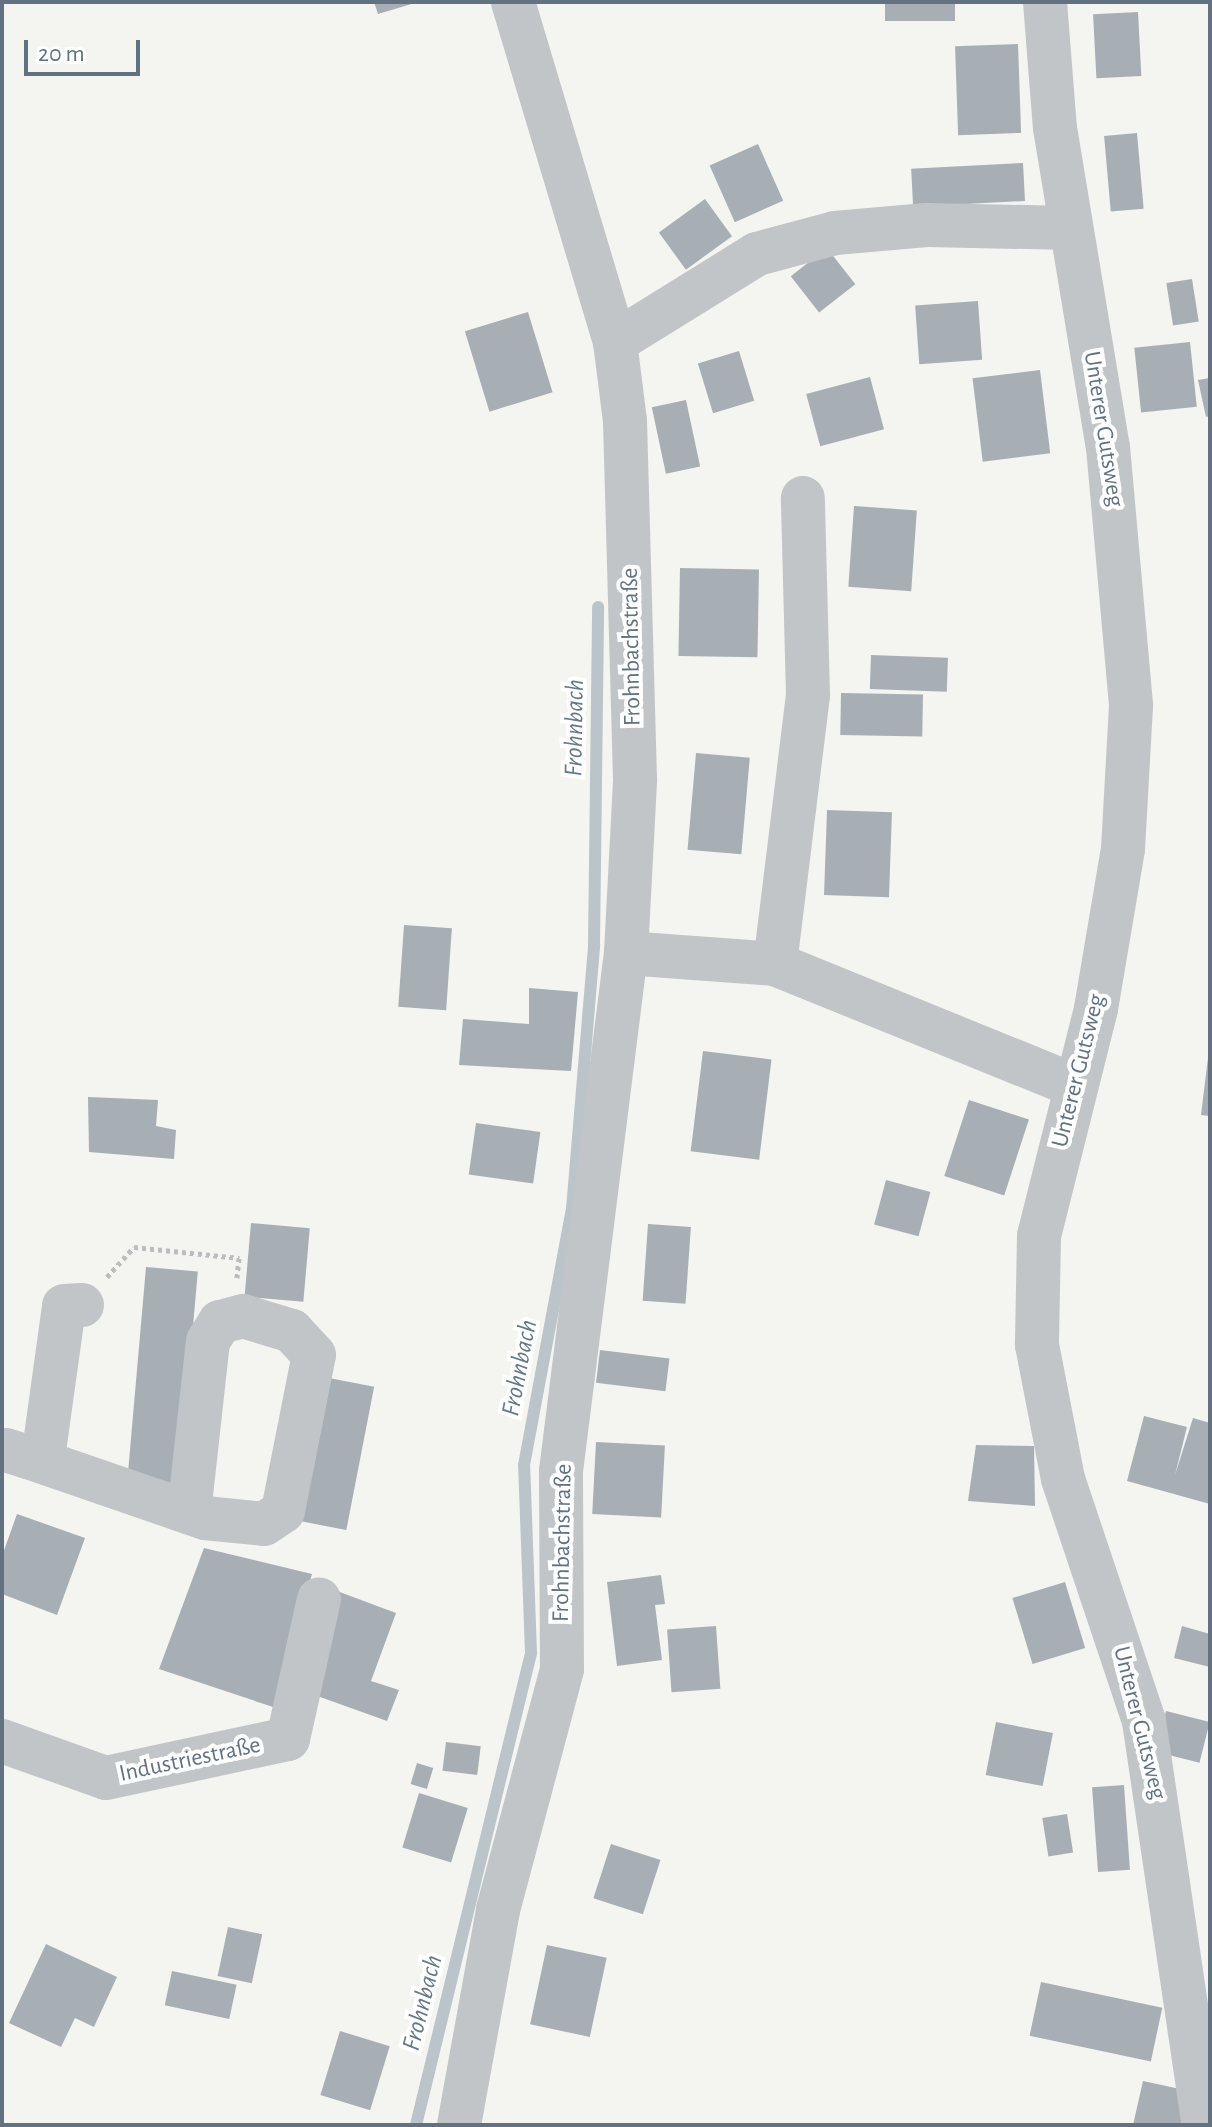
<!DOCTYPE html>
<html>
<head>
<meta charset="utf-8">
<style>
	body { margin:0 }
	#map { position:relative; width:1212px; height:2127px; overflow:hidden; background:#f4f4f0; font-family:"Alegreya Sans",sans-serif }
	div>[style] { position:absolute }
	.stream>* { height:12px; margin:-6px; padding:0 6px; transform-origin:6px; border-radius:6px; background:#bac4c9 }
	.building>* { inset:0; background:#a7afb5; transform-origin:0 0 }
	.path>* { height:5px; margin-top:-2.5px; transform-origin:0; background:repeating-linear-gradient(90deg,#bbbdbf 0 4px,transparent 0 8px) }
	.minor>* { height:44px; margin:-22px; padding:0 22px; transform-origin:22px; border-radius:22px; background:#c1c5c8 }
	span { translate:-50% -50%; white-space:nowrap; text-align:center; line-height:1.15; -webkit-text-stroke:8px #fff; paint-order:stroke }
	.street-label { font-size:24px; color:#637281 }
	.water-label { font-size:26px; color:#637a85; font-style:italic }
	.frame { position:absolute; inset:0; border:4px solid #637281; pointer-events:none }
	.scale { position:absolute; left:24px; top:40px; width:116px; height:36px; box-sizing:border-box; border:4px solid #637281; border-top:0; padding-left:10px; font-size:24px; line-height:28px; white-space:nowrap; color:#637281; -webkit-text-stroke:6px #fff; paint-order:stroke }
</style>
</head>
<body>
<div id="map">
	<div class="stream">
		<i style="left:416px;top:2125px;width:486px;rotate:-76.3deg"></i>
		<i style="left:531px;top:1653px;width:188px;rotate:-92.1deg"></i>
		<i style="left:524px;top:1465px;width:260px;rotate:-79.4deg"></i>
		<i style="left:572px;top:1209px;width:265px;rotate:-85.2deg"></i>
		<i style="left:594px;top:945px;width:338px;rotate:-89.3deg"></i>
	</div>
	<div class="building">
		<i style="clip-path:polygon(374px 2px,415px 2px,415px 3px,378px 14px)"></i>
		<i style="left:885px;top:2px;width:70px;height:19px"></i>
		<i style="left:1138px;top:12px;width:64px;height:45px;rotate:87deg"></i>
		<i style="left:1018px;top:44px;width:89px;height:63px;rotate:88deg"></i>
		<i style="left:1137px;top:133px;width:76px;height:33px;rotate:85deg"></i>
		<i style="left:758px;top:144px;width:62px;height:53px;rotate:66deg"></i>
		<i style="left:1023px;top:163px;width:38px;height:112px;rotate:87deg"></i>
		<i style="left:705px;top:199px;width:46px;height:57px;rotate:54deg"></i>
		<i style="left:827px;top:248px;width:46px;height:46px;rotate:52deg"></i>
		<i style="left:1192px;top:279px;width:43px;height:26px;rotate:81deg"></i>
		<i style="left:978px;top:301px;width:59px;height:63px;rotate:86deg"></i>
		<i style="left:528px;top:312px;width:84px;height:66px;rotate:73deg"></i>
		<i style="left:1190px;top:342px;width:65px;height:56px;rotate:84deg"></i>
		<i style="left:739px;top:351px;width:52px;height:43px;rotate:73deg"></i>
		<i style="left:1040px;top:370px;width:84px;height:68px;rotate:83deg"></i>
		<i style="left:870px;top:377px;width:54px;height:66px;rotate:75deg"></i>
		<i style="clip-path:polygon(1210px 378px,1210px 416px,1206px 417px,1198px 380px)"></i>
		<i style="left:686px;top:400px;width:68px;height:35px;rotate:78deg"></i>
		<i style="left:854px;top:506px;width:63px;height:81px;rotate:4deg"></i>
		<i style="left:680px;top:568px;width:79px;height:88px;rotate:1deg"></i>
		<i style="left:871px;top:655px;width:77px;height:34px;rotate:2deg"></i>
		<i style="left:841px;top:693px;width:82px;height:42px;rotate:1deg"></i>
		<i style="left:696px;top:753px;width:54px;height:97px;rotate:5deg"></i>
		<i style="left:827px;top:810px;width:65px;height:85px;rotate:2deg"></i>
		<i style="left:404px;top:925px;width:48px;height:82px;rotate:4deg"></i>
		<i style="clip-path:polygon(529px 988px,578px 992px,571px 1071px,459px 1065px,463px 1019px,529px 1024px)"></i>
		<i style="left:703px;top:1051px;width:69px;height:101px;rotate:7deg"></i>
		<i style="clip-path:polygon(1208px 1058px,1210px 1058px,1210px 1116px,1201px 1115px)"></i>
		<i style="clip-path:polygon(88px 1097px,158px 1100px,156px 1126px,176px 1130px,174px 1159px,89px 1152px)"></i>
		<i style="left:969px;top:1100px;width:63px;height:80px;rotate:18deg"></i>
		<i style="left:476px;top:1123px;width:65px;height:52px;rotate:8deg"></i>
		<i style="left:886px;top:1180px;width:46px;height:46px;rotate:15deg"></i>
		<i style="left:251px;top:1223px;width:59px;height:74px;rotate:5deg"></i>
		<i style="left:648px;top:1224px;width:43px;height:77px;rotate:4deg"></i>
		<i style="left:146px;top:1267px;width:52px;height:214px;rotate:5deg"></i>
		<i style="left:600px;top:1350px;width:70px;height:33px;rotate:7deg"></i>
		<i style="left:329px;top:1378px;width:46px;height:146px;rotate:11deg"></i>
		<i style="clip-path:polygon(1144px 1416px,1187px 1427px,1175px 1475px,1193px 1418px,1210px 1423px,1210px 1504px,1127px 1481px)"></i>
		<i style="left:596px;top:1442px;width:69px;height:72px;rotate:3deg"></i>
		<i style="clip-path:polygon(976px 1445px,1034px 1446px,1035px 1506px,968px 1501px)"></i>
		<i style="clip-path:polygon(17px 1514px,85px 1538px,57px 1615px,2px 1594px,2px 1556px)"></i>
		<i style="clip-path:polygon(204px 1548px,312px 1574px,273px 1707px,159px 1669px)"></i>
		<i style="clip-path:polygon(661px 1575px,665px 1604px,655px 1605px,662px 1660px,617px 1666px,607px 1582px)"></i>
		<i style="left:1065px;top:1582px;width:69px;height:55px;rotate:73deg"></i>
		<i style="clip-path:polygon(337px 1591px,396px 1613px,371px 1681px,399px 1690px,387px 1721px,309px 1693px)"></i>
		<i style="left:716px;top:1626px;width:63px;height:49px;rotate:86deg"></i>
		<i style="clip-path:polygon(1182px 1626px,1210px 1634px,1210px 1667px,1174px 1658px)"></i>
		<i style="left:1166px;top:1711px;width:45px;height:42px;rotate:14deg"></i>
		<i style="left:996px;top:1722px;width:58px;height:54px;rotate:11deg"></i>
		<i style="left:446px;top:1742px;width:35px;height:29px;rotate:7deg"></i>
		<i style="left:417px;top:1763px;width:17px;height:22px;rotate:17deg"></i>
		<i style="left:1124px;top:1785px;width:85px;height:32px;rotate:86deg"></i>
		<i style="left:419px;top:1793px;width:51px;height:57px;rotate:17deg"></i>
		<i style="left:1067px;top:1814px;width:39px;height:25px;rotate:81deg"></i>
		<i style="left:611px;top:1844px;width:52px;height:57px;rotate:18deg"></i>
		<i style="left:228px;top:1927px;width:35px;height:50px;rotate:12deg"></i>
		<i style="clip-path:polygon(46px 1944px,117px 1977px,94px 2027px,75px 2018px,61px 2047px,9px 2023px)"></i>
		<i style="left:547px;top:1945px;width:61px;height:81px;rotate:12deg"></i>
		<i style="left:172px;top:1971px;width:66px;height:35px;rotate:12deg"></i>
		<i style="left:1041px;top:1982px;width:124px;height:55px;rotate:12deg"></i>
		<i style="left:340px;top:2031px;width:52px;height:67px;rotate:17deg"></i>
		<i style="clip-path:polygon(1143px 2081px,1194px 2092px,1187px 2125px,1133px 2125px)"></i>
	</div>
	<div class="path">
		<i style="left:107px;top:1277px;width:40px;rotate:-48deg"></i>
		<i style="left:134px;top:1247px;width:106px;rotate:6deg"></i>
		<i style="left:239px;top:1258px;width:20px;rotate:96deg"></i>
	</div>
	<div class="minor">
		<i style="left:1045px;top:2px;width:126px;rotate:85.5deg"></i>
		<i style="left:1055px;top:128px;width:323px;rotate:80.6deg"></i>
		<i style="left:1108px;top:447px;width:260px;rotate:84.9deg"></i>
		<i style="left:1131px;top:706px;width:143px;rotate:93.2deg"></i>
		<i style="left:1123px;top:849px;width:162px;rotate:99.6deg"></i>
		<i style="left:1096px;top:1009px;width:234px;rotate:104.1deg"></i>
		<i style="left:1039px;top:1236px;width:109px;rotate:91.1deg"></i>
		<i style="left:1037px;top:1345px;width:136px;rotate:79deg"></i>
		<i style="left:1063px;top:1479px;width:255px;rotate:71.5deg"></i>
		<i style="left:1144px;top:1721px;width:408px;rotate:81.6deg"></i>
		<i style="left:615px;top:342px;width:167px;rotate:-31.8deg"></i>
		<i style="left:757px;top:254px;width:81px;rotate:-15.1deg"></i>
		<i style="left:835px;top:233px;width:92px;rotate:-5deg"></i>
		<i style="left:927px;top:225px;width:143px;rotate:1.2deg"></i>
		<i style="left:626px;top:953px;width:149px;rotate:4.2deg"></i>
		<i style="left:775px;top:964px;width:324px;rotate:22.1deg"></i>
		<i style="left:775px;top:964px;width:271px;rotate:-83deg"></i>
		<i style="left:808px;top:695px;width:197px;rotate:-91.5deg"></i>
		<i style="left:6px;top:1450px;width:23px;rotate:18deg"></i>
		<i style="left:28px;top:1457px;width:17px;rotate:-21deg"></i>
		<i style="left:44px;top:1451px;width:146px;rotate:-82.1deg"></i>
		<i style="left:64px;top:1306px;width:18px;rotate:-3deg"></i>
		<i style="left:28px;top:1457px;width:187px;rotate:19deg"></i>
		<i style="left:205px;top:1518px;width:59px;rotate:5.8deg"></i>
		<i style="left:264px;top:1524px;width:23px;rotate:-34deg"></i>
		<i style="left:283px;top:1511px;width:159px;rotate:-78.8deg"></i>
		<i style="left:314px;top:1355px;width:33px;rotate:-133deg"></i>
		<i style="left:292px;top:1331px;width:51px;rotate:-163deg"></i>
		<i style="left:243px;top:1316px;width:24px;rotate:165deg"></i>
		<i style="left:220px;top:1322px;width:22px;rotate:122deg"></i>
		<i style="left:208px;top:1341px;width:172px;rotate:96.3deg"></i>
		<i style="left:2px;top:1741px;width:110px;rotate:19.6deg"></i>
		<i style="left:106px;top:1778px;width:186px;rotate:-12.1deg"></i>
		<i style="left:288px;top:1739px;width:143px;rotate:-77.5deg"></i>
		<i style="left:459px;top:2125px;width:219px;rotate:-79.7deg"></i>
		<i style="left:498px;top:1910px;width:249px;rotate:-75.1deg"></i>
		<i style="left:562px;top:1669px;width:198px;rotate:-90.3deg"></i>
		<i style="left:561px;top:1471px;width:522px;rotate:-82.85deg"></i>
		<i style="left:626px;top:953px;width:174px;rotate:-87deg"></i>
		<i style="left:635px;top:779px;width:358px;rotate:-91.6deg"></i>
		<i style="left:625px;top:421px;width:80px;rotate:-97.2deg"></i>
		<i style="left:615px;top:342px;width:355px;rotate:-106.7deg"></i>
	</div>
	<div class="street-label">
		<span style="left:1103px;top:429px;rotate:81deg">Unterer Gutsweg</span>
		<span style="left:632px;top:647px;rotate:-91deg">Frohnbachstraße</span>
		<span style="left:1079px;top:1071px;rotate:-76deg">Unterer Gutsweg</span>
		<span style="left:563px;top:1543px;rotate:-89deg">Frohnbachstraße</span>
		<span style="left:1139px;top:1723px;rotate:76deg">Unterer Gutsweg</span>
		<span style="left:190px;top:1760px;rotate:-12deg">Industriestraße</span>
	</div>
	<div class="water-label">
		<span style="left:575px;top:728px;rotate:-89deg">Frohnbach</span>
		<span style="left:520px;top:1368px;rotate:-79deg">Frohnbach</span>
		<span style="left:423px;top:2003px;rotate:-76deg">Frohnbach</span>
	</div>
	<div class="frame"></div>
	<div class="scale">20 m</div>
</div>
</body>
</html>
